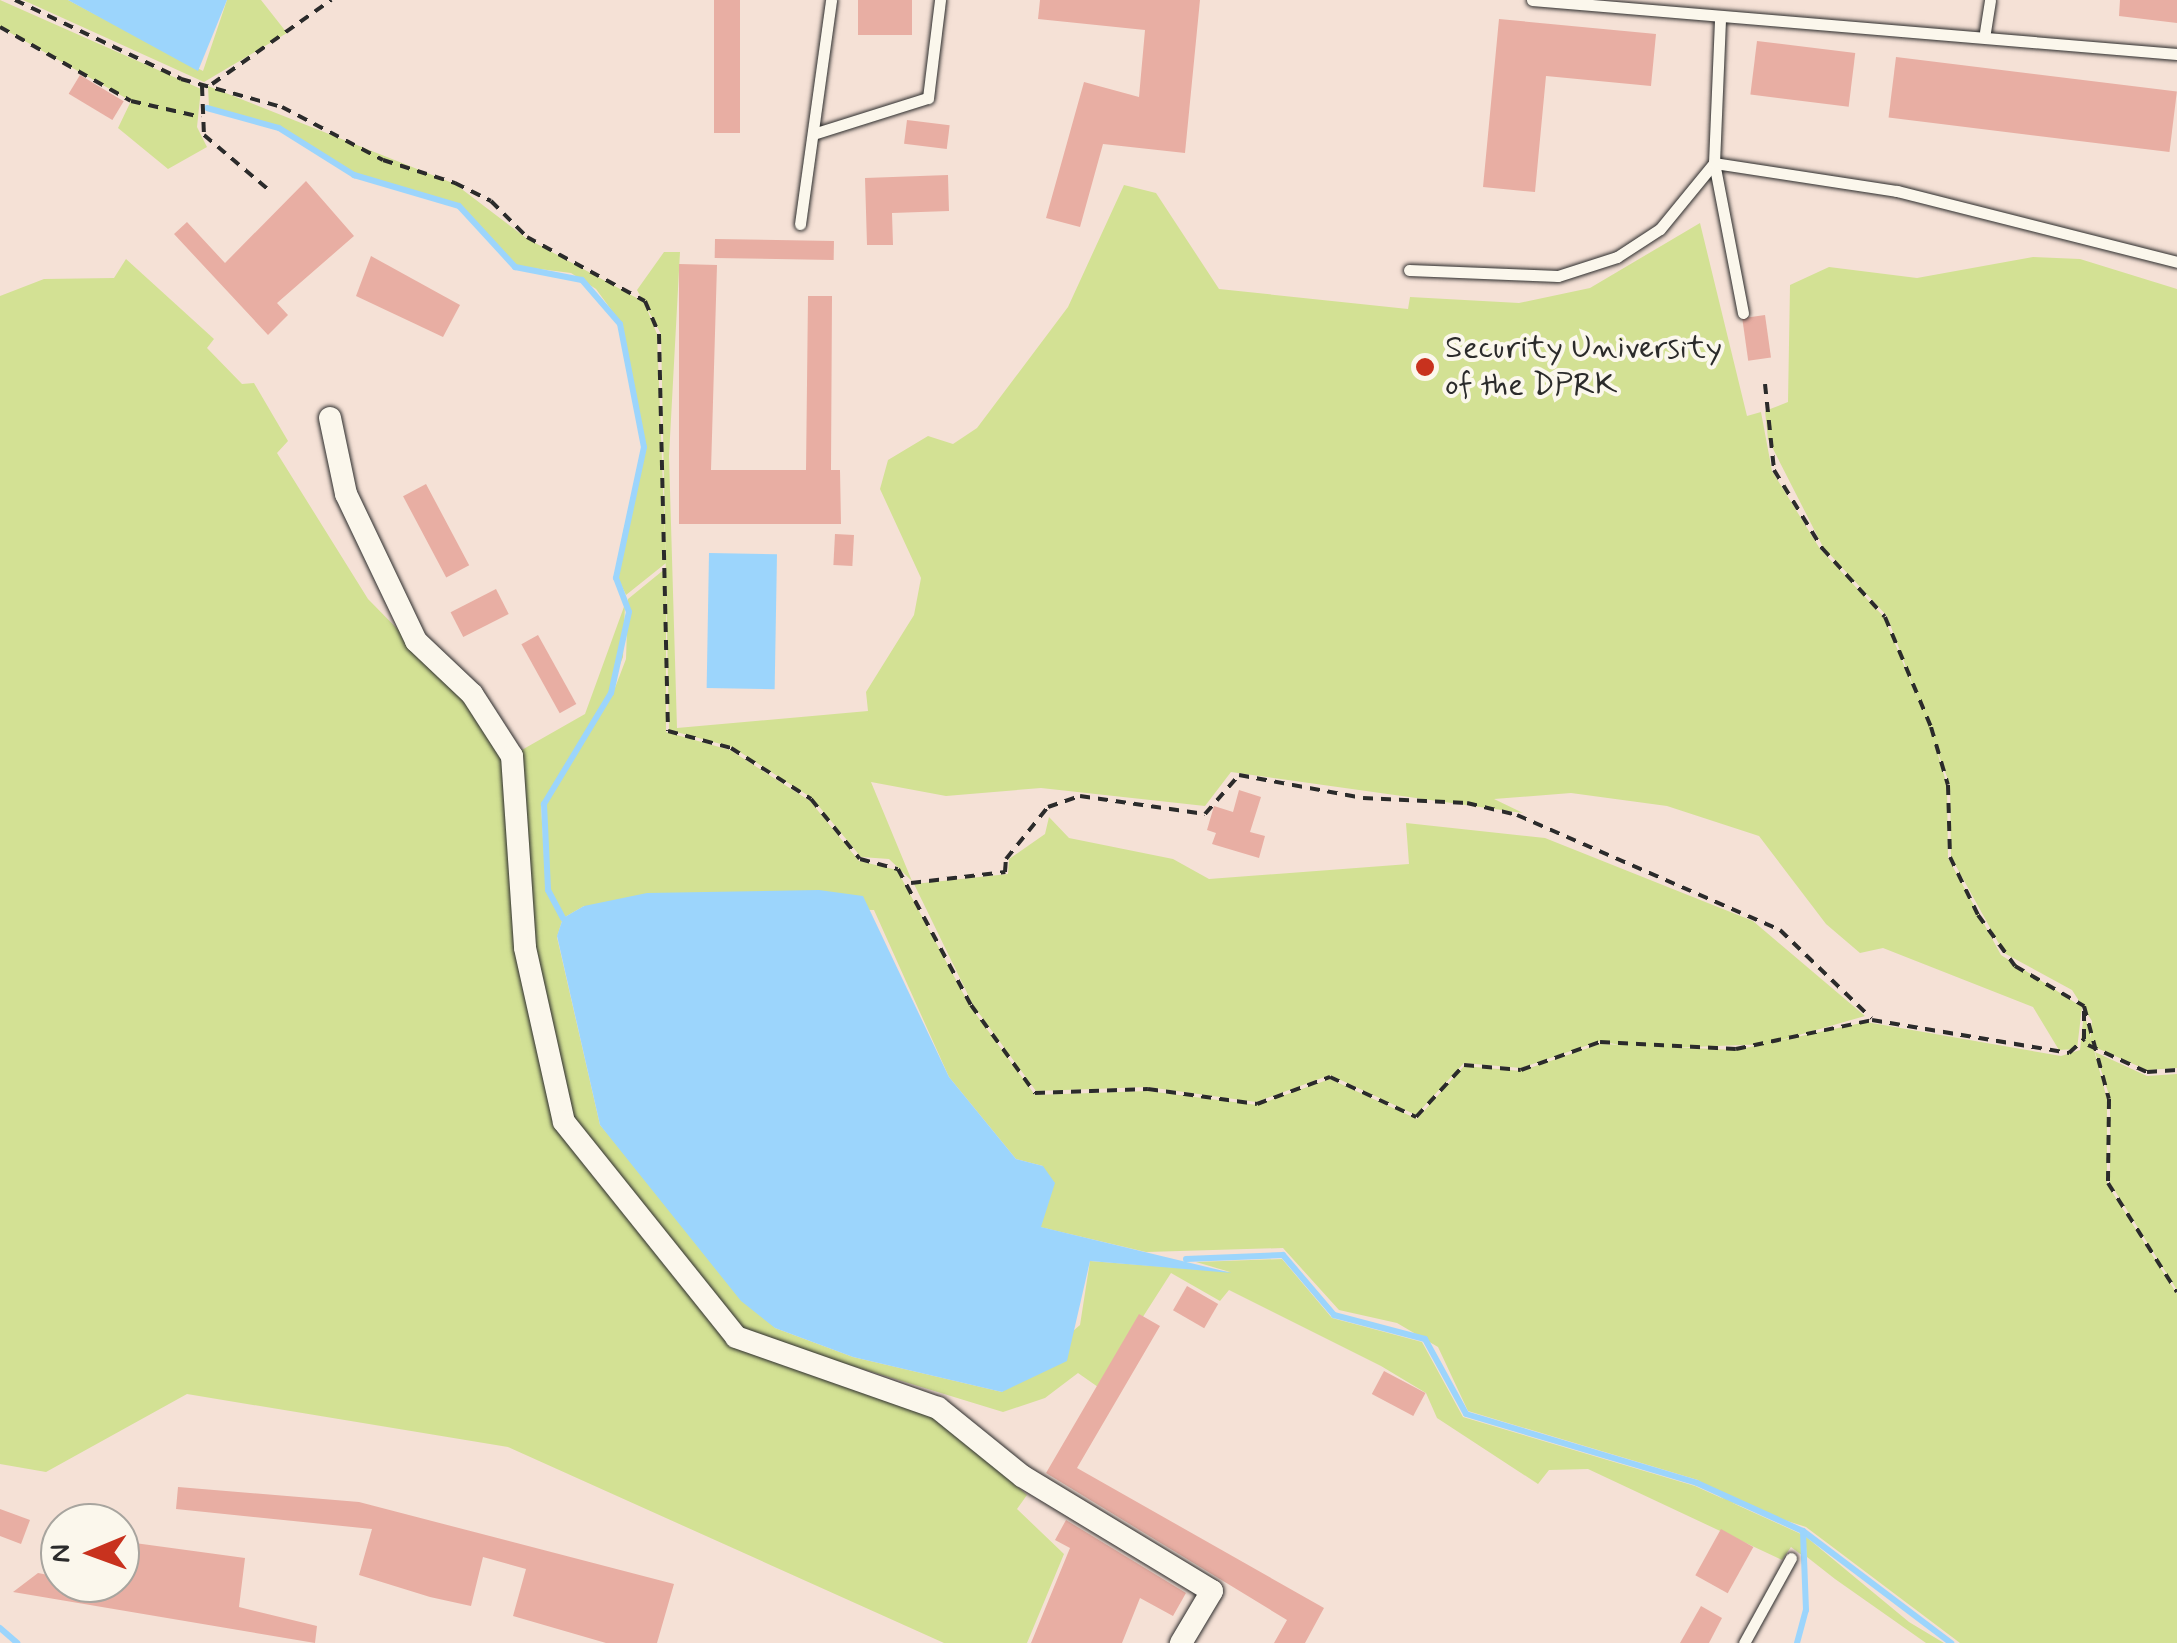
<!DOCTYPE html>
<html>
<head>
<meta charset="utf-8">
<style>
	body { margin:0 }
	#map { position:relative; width:2177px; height:1643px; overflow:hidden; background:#f5e1d6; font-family:Mynerve,sans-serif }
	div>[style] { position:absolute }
	.green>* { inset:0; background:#d3e194 }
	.water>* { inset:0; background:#9cd5fc; transform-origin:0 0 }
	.stream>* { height:6px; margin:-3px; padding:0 3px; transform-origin:3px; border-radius:3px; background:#9cd5fc }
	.building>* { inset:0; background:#e8aea3; transform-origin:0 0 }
	.path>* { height:4px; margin-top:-2px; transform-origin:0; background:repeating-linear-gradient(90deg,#2b2b2b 0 10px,transparent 0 18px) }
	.roads { filter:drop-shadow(0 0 2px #2b2b2b) drop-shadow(0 0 2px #2b2b2b) }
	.service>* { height:11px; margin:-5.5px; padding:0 5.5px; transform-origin:5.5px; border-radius:5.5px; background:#fbf7ec }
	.minor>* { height:22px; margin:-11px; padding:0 11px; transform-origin:11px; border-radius:11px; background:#fbf7ec }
	.dots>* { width:28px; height:28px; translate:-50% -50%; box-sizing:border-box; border:5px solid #fbf7ec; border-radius:50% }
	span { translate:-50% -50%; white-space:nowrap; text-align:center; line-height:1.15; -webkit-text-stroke:8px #fbf7ec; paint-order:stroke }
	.poi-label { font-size:32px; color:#2b2b2b }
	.left { translate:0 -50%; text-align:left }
	.north { position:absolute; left:40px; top:1503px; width:100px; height:100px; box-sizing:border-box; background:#fbf7ec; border:2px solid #a8a59f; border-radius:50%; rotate:269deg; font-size:28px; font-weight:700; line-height:40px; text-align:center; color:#2b2b2b }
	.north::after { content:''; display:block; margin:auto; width:35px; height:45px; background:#c8321e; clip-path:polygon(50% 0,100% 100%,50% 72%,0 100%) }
</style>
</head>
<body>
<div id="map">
	<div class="green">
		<i style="clip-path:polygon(0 0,201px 89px,197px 127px,207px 147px,168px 169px,118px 128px,131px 101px,0 27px)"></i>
		<i style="clip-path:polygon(23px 0,68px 0,203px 71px,227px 0,261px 0,287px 33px,204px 82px)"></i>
		<i style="clip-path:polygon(208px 86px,455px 184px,526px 238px,644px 302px,657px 334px,666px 563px,626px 595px,618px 578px,623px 532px,646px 447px,621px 323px,596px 289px,571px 273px,516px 266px,460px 205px,355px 174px,280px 126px,209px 107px)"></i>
		<i style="clip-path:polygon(1124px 185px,1156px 193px,1219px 289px,1408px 309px,1410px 297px,1519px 303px,1590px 288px,1700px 223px,1747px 416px,1761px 412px,1772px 471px,1820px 549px,1884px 617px,1930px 728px,1947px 785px,1948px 858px,2001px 955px,2082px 1007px,2077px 1049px,2059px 1050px,2033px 1007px,1883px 948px,1860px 953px,1826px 924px,1759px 836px,1667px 806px,1571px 793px,1494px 799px,1523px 813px,1231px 772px,1205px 806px,1041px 788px,946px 796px,871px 782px,912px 881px,889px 859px,861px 857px,812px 798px,732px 747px,669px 730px,661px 334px,637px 290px,664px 252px,680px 252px,669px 456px,677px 728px,868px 711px,866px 692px,914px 615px,921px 578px,880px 489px,888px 460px,928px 436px,953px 444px,977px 428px,1068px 307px)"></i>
		<i style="clip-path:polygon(2033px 257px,2080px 259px,2177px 289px,2177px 1068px,2147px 1070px,2090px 1045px,2092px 1021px,2072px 990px,2004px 953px,1951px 857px,1950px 785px,1887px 616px,1823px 547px,1768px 439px,1765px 411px,1788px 402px,1790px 285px,1829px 267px,1917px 278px)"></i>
		<i style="clip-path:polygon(126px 259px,214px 339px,207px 348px,242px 384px,254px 383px,288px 441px,277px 453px,368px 599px,474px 707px,504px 763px,550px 1094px,718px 1327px,932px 1412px,1027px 1495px,1017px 1509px,1064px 1554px,1027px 1643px,944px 1643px,508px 1447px,187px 1394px,46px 1472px,0 1464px,0 296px,44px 279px,114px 278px)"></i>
		<i style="clip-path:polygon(666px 568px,666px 732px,730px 750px,810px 801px,859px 861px,897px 870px,970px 1006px,1035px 1095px,1148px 1091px,1257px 1105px,1330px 1079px,1417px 1119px,1464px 1066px,1521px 1071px,1600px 1044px,1736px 1050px,1866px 1022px,2061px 1056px,2080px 1050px,2084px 1012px,2107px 1099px,2107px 1184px,2177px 1294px,2177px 1643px,1960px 1643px,1806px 1527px,1726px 1501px,1698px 1480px,1468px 1411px,1438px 1347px,1397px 1323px,1339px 1310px,1283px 1248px,1146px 1252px,1040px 1227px,1043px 1166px,1016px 1159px,949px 1077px,874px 910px,584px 906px,565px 917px,550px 889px,546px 804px,613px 693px,626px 659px,628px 599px)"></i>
		<i style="clip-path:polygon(625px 604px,623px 657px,609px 692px,541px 805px,546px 891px,562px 921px,557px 937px,600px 1125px,775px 1328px,853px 1357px,1002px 1392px,1080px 1325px,1090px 1261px,1230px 1272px,1196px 1262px,1282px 1259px,1332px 1318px,1422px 1342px,1463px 1417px,1695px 1486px,1801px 1534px,1803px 1556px,1791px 1547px,1782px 1560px,1588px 1469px,1549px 1470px,1538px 1484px,1437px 1418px,1426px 1393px,1381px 1366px,1229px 1290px,1220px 1301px,1171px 1273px,1098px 1387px,1078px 1373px,1045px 1398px,1003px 1412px,742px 1332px,566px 1107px,533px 939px,520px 751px,585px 714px)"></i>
		<i style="clip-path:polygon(1049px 817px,1069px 838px,1173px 859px,1209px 879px,1409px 864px,1406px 823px,1545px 838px,1753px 921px,1865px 1016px,1768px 1044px,1639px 1049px,1600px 1041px,1521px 1068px,1464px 1063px,1416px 1115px,1330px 1075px,1256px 1102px,1148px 1087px,1036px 1091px,973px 1005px,914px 884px,1008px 874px,1009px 859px,1045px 834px)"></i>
		<i style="clip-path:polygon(2095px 1052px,2147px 1076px,2177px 1074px,2177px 1290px,2110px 1183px,2110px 1098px)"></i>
		<i style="clip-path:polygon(1805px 1536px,1909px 1622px,1944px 1643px,1926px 1643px,1835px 1579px,1807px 1557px)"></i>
	</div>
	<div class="water">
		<i style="clip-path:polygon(68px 0,227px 0,198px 71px)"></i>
		<i style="left:709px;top:553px;width:68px;height:135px;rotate:1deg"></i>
		<i style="clip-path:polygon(819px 890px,863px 896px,949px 1077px,1016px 1159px,1043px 1166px,1055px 1183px,1041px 1227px,1232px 1273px,1090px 1261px,1067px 1361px,1002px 1392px,853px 1357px,775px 1328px,741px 1301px,600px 1125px,557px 936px,563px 918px,584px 906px,647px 893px)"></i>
	</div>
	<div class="stream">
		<i style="left:207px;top:108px;width:75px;rotate:15.5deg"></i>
		<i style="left:279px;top:128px;width:89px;rotate:32.1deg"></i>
		<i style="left:354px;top:175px;width:109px;rotate:16.4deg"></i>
		<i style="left:459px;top:206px;width:83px;rotate:47.4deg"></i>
		<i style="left:515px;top:267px;width:68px;rotate:11deg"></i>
		<i style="left:582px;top:280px;width:58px;rotate:49.2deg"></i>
		<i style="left:620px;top:324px;width:125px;rotate:79deg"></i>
		<i style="left:644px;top:447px;width:134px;rotate:102.1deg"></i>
		<i style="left:616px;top:578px;width:36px;rotate:69deg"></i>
		<i style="left:629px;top:612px;width:83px;rotate:102.5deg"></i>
		<i style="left:611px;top:693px;width:130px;rotate:121.1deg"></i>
		<i style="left:544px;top:804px;width:86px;rotate:87.3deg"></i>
		<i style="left:548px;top:890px;width:32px;rotate:62deg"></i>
		<i style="left:1186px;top:1259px;width:97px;rotate:-2.4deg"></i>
		<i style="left:1283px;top:1255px;width:79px;rotate:49.6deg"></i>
		<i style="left:1334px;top:1315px;width:94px;rotate:14.8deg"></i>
		<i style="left:1425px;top:1339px;width:85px;rotate:61.3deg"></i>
		<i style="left:1466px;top:1414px;width:241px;rotate:16.6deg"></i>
		<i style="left:1697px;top:1483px;width:116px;rotate:24.4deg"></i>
		<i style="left:1803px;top:1531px;width:186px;rotate:37.1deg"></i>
		<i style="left:0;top:1628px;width:23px;rotate:41deg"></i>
		<i style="left:1797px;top:1643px;width:34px;rotate:-75deg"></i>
		<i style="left:1806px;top:1610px;width:79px;rotate:-92.2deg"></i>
	</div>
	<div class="building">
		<i style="left:714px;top:0;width:26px;height:133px"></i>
		<i style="left:858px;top:0;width:54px;height:35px"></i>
		<i style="clip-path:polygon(1040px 0,1200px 0,1185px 153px,1103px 144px,1080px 227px,1046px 218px,1084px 82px,1139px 97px,1145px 30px,1038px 19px)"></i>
		<i style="clip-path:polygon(2120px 0,2177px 0,2177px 23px,2119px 16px)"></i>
		<i style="clip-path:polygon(1499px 19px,1656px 34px,1651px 86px,1546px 76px,1535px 192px,1483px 187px)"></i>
		<i style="left:1757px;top:41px;width:99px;height:54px;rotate:7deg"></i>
		<i style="left:1896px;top:57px;width:283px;height:61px;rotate:7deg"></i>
		<i style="left:80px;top:75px;width:51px;height:22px;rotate:31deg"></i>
		<i style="left:907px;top:120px;width:43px;height:24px;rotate:7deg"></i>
		<i style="clip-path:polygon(948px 175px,949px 211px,892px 213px,893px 245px,867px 245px,865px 178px)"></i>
		<i style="clip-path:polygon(306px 181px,354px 236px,277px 303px,288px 315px,268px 335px,174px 234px,187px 222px,225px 263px)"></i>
		<i style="left:715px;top:239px;width:119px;height:19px;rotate:1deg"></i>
		<i style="clip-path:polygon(371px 256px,460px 305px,443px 337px,356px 296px)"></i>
		<i style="clip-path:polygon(679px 264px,717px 265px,711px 470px,806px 470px,808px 296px,832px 296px,831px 470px,840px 470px,841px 524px,679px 524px)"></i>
		<i style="left:1765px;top:315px;width:43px;height:23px;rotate:82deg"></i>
		<i style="left:426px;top:484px;width:92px;height:26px;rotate:62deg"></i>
		<i style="left:835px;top:534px;width:19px;height:31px;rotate:3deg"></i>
		<i style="left:496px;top:589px;width:28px;height:51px;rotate:63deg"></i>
		<i style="left:538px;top:635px;width:79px;height:19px;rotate:61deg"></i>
		<i style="clip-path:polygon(1239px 790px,1261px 797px,1250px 832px,1265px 836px,1259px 858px,1212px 844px,1216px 833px,1207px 830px,1214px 806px,1233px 812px)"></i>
		<i style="left:1187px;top:1286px;width:36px;height:28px;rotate:30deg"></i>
		<i style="clip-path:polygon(1139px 1314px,1160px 1326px,1077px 1468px,1324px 1608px,1305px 1643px,1274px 1643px,1287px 1620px,1046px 1473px)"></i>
		<i style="left:1384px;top:1371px;width:47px;height:26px;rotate:28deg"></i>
		<i style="clip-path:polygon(178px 1487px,359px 1502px,674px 1584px,657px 1643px,606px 1643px,513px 1616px,526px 1569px,483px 1557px,471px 1606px,430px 1597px,359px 1575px,372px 1529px,176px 1509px)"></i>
		<i style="clip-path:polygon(0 1509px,30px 1520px,21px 1544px,0 1536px)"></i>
		<i style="clip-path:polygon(1066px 1520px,1186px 1593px,1173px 1616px,1140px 1598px,1122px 1643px,1031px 1643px,1070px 1548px,1055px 1540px)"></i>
		<i style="left:1721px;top:1529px;width:37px;height:53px;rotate:29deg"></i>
		<i style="clip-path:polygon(120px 1541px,245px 1558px,239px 1607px,317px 1626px,315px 1643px,13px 1592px,38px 1573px,120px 1589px)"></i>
		<i style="clip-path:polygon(1701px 1606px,1722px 1618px,1709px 1643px,1680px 1643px)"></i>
	</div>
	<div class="path">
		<i style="left:15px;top:0;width:184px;rotate:25.4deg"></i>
		<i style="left:181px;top:79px;width:105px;rotate:15.5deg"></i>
		<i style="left:282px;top:107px;width:114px;rotate:27.7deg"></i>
		<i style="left:383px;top:160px;width:76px;rotate:17.7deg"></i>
		<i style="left:455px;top:183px;width:40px;rotate:26.6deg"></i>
		<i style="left:491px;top:201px;width:51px;rotate:45deg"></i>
		<i style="left:527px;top:237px;width:134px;rotate:28.5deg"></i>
		<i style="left:645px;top:301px;width:36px;rotate:67deg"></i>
		<i style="left:659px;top:334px;width:397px;rotate:88.7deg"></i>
		<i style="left:668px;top:731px;width:65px;rotate:15.1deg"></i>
		<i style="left:731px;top:748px;width:95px;rotate:32.5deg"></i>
		<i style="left:811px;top:799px;width:77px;rotate:50.8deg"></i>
		<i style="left:860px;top:859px;width:39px;rotate:15deg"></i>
		<i style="left:898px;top:869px;width:154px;rotate:61.8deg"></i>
		<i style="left:971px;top:1005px;width:109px;rotate:54deg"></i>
		<i style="left:1035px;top:1093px;width:113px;rotate:-2deg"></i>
		<i style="left:1148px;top:1089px;width:110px;rotate:7.8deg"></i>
		<i style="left:1257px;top:1104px;width:78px;rotate:-20.3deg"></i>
		<i style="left:1330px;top:1077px;width:95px;rotate:24.9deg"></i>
		<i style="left:1416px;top:1117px;width:71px;rotate:-47.3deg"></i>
		<i style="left:1464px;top:1065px;width:57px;rotate:5deg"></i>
		<i style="left:1521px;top:1070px;width:84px;rotate:-19.5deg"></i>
		<i style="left:1600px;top:1042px;width:136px;rotate:2.9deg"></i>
		<i style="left:1736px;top:1049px;width:139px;rotate:-12deg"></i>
		<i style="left:1872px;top:1020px;width:200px;rotate:9.5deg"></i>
		<i style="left:2069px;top:1053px;width:21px;rotate:-43deg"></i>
		<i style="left:2084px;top:1039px;width:33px;rotate:-90deg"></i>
		<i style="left:0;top:27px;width:150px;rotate:29.5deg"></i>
		<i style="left:131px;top:101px;width:72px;rotate:12.9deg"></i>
		<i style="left:212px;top:84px;width:146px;rotate:-35.2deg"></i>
		<i style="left:202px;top:86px;width:49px;rotate:87.7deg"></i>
		<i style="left:204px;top:135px;width:87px;rotate:40.3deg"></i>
		<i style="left:1765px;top:384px;width:86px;rotate:84deg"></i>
		<i style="left:1774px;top:470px;width:92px;rotate:58.4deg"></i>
		<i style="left:1822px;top:548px;width:93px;rotate:47.6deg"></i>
		<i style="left:1885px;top:617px;width:119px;rotate:67.3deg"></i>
		<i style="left:1931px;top:727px;width:60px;rotate:73.7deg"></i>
		<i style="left:1948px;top:785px;width:72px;rotate:88.4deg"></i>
		<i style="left:1950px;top:857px;width:64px;rotate:64.2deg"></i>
		<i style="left:1978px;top:915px;width:63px;rotate:54deg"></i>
		<i style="left:2015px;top:966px;width:80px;rotate:30.1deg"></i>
		<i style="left:2084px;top:1006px;width:96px;rotate:75deg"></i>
		<i style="left:2109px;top:1099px;width:84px;rotate:90.7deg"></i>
		<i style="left:2108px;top:1183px;width:129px;rotate:57.7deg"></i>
		<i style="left:911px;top:883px;width:95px;rotate:-6.7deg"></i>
		<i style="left:1005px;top:872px;width:13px;rotate:-86deg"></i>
		<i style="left:1006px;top:859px;width:67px;rotate:-51.1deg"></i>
		<i style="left:1048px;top:807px;width:34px;rotate:-19deg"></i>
		<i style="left:1080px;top:796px;width:126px;rotate:8.2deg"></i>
		<i style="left:1205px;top:814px;width:52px;rotate:-48.9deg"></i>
		<i style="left:1239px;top:775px;width:126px;rotate:10.5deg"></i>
		<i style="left:1363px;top:798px;width:104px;rotate:2.8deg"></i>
		<i style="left:1467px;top:803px;width:51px;rotate:13.5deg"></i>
		<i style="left:1517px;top:815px;width:287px;rotate:23.6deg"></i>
		<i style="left:1780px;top:930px;width:127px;rotate:44deg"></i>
		<i style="left:2088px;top:1045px;width:65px;rotate:24.6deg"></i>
		<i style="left:2147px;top:1072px;width:30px;rotate:-4deg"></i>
	</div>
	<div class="roads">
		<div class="service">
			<i style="left:1532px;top:0;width:647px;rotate:4.79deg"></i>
			<i style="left:1985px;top:32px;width:32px;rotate:-81deg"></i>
			<i style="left:816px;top:133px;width:117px;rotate:-17.4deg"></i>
			<i style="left:928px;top:98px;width:99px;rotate:-83deg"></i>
			<i style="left:800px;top:224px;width:226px;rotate:-82.1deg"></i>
			<i style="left:1409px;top:270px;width:149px;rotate:2.3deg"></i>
			<i style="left:1558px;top:276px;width:62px;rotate:-17.9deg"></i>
			<i style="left:1617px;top:257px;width:51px;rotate:-33.1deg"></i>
			<i style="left:1660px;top:229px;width:85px;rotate:-50.7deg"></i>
			<i style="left:1714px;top:163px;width:146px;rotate:-87.6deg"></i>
			<i style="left:1743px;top:313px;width:153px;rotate:-100.9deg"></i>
			<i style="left:1714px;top:163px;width:185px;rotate:8.7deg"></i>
			<i style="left:1897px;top:191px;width:289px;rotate:14.2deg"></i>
			<i style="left:1744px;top:1643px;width:97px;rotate:-61.1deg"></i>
		</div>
		<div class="minor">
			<i style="left:330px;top:418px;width:78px;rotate:78.1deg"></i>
			<i style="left:346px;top:494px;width:163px;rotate:64.5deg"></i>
			<i style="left:416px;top:641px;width:77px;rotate:43.4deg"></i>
			<i style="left:472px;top:694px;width:74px;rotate:57.2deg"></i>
			<i style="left:512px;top:756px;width:192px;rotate:86.1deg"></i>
			<i style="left:525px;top:948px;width:178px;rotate:77.4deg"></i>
			<i style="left:564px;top:1122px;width:275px;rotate:51.3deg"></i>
			<i style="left:736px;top:1337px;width:214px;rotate:19.4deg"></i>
			<i style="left:938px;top:1408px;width:108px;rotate:39deg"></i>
			<i style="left:1022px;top:1476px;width:222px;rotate:31.2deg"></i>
			<i style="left:1212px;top:1591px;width:61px;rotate:120.8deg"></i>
		</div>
	</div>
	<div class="dots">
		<i style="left:1425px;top:367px;background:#c8321e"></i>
	</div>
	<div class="poi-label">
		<span class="left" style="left:1445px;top:367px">Security University<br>of the DPRK</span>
	</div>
	<div class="north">N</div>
</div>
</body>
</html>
